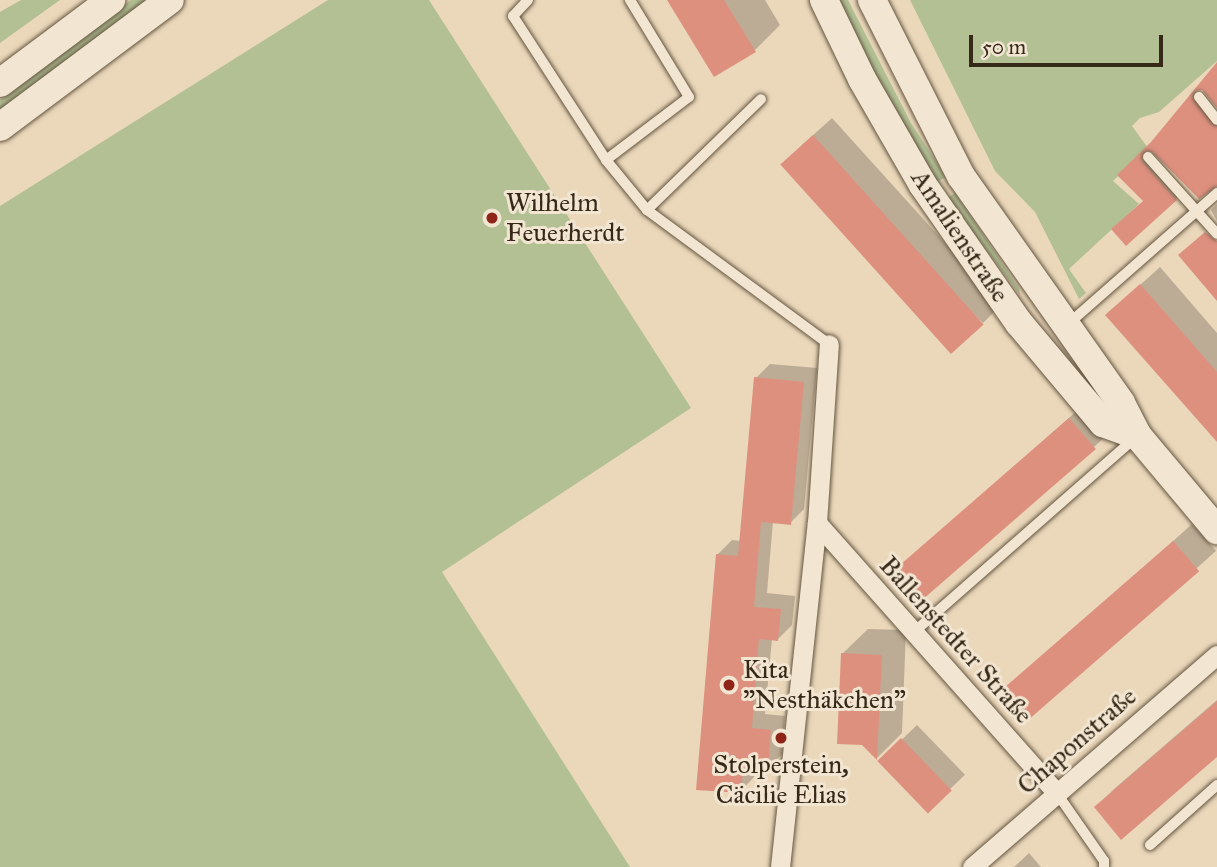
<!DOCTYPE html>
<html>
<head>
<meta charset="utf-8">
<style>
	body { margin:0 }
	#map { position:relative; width:1217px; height:867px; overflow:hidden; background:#ebd8bb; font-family:"IM FELL Great Primer",serif }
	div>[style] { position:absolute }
	.green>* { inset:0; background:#b2c094 }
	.shadow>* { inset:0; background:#0003; transform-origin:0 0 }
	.building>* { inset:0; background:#de907f; transform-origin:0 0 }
	.roads { filter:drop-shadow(0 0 2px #645540) drop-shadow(0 0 2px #645540) }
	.lane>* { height:10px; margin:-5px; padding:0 5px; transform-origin:5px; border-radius:5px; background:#f2e6d3 }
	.street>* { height:19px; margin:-9.5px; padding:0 9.5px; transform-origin:9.5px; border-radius:9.5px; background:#f2e6d3 }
	.secondary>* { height:28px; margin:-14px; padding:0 14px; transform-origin:14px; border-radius:14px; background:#f2e6d3 }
	.dots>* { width:19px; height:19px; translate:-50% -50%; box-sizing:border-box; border:4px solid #f2e6d3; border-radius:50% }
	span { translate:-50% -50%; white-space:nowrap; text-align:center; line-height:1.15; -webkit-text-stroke:6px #f2e6d3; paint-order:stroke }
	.poi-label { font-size:26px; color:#372917 }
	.left { translate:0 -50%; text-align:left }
	.street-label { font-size:26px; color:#372917 }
	.scale { position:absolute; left:969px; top:35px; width:194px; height:32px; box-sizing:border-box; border:4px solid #372917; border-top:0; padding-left:9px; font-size:21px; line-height:24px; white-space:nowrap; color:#372917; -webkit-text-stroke:5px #f2e6d3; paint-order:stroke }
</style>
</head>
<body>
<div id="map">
	<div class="green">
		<i style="clip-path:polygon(21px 0,60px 0,0 43px,0 12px)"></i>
		<i style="clip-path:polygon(131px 0,149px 0,0 111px,0 100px)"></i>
		<i style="clip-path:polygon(328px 0,429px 0,691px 408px,442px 572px,630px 867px,0 867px,0 206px)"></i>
		<i style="clip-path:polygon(839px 0,848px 0,911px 123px,946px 177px,937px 182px,871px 68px)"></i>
		<i style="clip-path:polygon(910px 0,1217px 0,1217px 61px,1159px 112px,1140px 118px,1132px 126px,1148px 148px,1113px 181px,1139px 204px,1069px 269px,1086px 293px,1079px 299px,1035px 212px,995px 171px)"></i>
		<i style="clip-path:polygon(955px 193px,1019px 288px,1020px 295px,948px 198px)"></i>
	</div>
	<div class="shadow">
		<i style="clip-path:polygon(669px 0,765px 0,780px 25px,755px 50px,715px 75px)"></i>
		<i style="clip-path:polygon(1217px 65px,1217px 106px,1205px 90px,1197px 90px,1196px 96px,1217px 121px,1217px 186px,1199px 197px,1148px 149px,1145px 156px,1180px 195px,1127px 244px,1145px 201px,1119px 175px,1153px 142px)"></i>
		<i style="clip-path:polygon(832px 118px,1001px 305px,983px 323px,801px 146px)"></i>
		<i style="clip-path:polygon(1217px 204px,1217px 221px,1211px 210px)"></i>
		<i style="clip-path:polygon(1160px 267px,1217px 333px,1217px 440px,1107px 315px)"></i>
		<i style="clip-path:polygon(770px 364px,817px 368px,804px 509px,790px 523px,773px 521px,767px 593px,795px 596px,792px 625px,778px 639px,772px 639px,765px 714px,785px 716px,782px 754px,768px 768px,755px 767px,754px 777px,740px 792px,717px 555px,732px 540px,741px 541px,756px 378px)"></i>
		<i style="clip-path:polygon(1088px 401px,1113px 429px,1094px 447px,912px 557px)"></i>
		<i style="left:1192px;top:524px;width:36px;height:253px;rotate:48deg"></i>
		<i style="clip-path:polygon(868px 629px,906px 630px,902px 733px,877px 758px,863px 743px,842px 654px)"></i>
		<i style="clip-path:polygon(1217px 700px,1217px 755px,1096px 808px,1114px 789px)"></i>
		<i style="left:917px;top:725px;width:69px;height:52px;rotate:46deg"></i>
		<i style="clip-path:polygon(1029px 853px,1041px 867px,1014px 867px)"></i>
	</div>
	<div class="building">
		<i style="clip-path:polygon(667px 0,724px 0,756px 52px,714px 77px)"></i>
		<i style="clip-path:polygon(1217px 62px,1217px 108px,1202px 90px,1195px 91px,1192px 97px,1217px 127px,1217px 186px,1199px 199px,1153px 152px,1144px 151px,1142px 161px,1177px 200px,1126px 246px,1111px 229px,1143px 201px,1117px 175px,1151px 142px)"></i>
		<i style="left:813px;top:135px;width:255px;height:44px;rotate:48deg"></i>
		<i style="clip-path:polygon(1205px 232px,1217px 241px,1217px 301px,1178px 255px)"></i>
		<i style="clip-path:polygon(1140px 284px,1217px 372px,1217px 442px,1105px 315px)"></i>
		<i style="clip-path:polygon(754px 377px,804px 382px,791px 525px,761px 522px,754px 607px,781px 609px,778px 641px,759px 639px,752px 728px,771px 730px,768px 770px,743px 768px,741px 793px,696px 790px,716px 554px,738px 556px)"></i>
		<i style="left:1069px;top:418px;width:41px;height:238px;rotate:49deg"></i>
		<i style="left:1173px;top:541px;width:40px;height:229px;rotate:49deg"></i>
		<i style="clip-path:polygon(841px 653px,882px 655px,877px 760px,862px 745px,837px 744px)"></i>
		<i style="clip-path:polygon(1217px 701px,1217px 757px,1121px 840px,1094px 807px)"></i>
		<i style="left:901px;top:738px;width:73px;height:33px;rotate:46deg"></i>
	</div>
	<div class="roads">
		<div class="lane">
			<i style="left:528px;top:0;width:22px;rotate:133deg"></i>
			<i style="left:513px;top:16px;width:171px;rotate:57.1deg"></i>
			<i style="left:606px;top:160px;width:65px;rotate:50.6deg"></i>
			<i style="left:647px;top:210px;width:226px;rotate:36.4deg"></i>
			<i style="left:1199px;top:97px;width:29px;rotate:52deg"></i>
			<i style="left:1148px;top:157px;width:103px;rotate:48.1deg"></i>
			<i style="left:606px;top:160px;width:104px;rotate:-37.2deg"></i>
			<i style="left:689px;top:97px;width:114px;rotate:-121.3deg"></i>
			<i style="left:647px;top:210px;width:159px;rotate:-44.2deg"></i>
			<i style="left:1067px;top:325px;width:200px;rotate:-41.3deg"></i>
			<i style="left:914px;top:632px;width:294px;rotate:-41.3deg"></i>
			<i style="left:1056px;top:792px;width:84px;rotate:55.2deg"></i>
			<i style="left:1104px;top:861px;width:6px;rotate:90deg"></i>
			<i style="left:1150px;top:845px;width:90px;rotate:-41.8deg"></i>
		</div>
		<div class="street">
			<i style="left:817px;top:523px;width:360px;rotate:48.4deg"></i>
			<i style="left:780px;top:867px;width:346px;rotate:-83.9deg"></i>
			<i style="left:817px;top:523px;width:179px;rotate:-86.2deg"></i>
			<i style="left:972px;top:867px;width:324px;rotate:-40.9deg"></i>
		</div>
		<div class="secondary">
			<i style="left:824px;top:0;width:88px;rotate:64.3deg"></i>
			<i style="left:862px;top:79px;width:122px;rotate:60.1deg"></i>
			<i style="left:923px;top:185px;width:168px;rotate:55.2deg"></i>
			<i style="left:1019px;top:323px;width:131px;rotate:50deg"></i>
			<i style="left:1103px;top:423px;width:37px;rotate:20deg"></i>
			<i style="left:872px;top:0;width:197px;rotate:63.2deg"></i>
			<i style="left:961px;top:176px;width:278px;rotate:54.8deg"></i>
			<i style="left:1121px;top:403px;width:37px;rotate:63deg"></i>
			<i style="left:1138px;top:436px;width:123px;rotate:50deg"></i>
			<i style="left:0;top:83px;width:139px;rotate:-36.8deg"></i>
			<i style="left:0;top:127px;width:212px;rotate:-36.8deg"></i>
		</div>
	</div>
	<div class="dots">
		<i style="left:492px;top:218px;background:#8f2418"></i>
		<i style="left:729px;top:685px;background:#8f2418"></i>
		<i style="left:781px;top:738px;background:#8f2418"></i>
	</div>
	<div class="poi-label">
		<span class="left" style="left:506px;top:218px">Wilhelm<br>Feuerherdt</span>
		<span class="left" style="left:743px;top:685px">Kita<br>"Nesthäkchen"</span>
		<span style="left:781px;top:780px">Stolperstein,<br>Cäcilie Elias</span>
	</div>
	<div class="street-label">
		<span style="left:960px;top:236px;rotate:56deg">Amalienstraße</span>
		<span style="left:956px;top:640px;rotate:48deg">Ballenstedter Straße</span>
		<span style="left:1077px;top:741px;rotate:-41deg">Chaponstraße</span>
	</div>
	<div class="scale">50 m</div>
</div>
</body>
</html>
